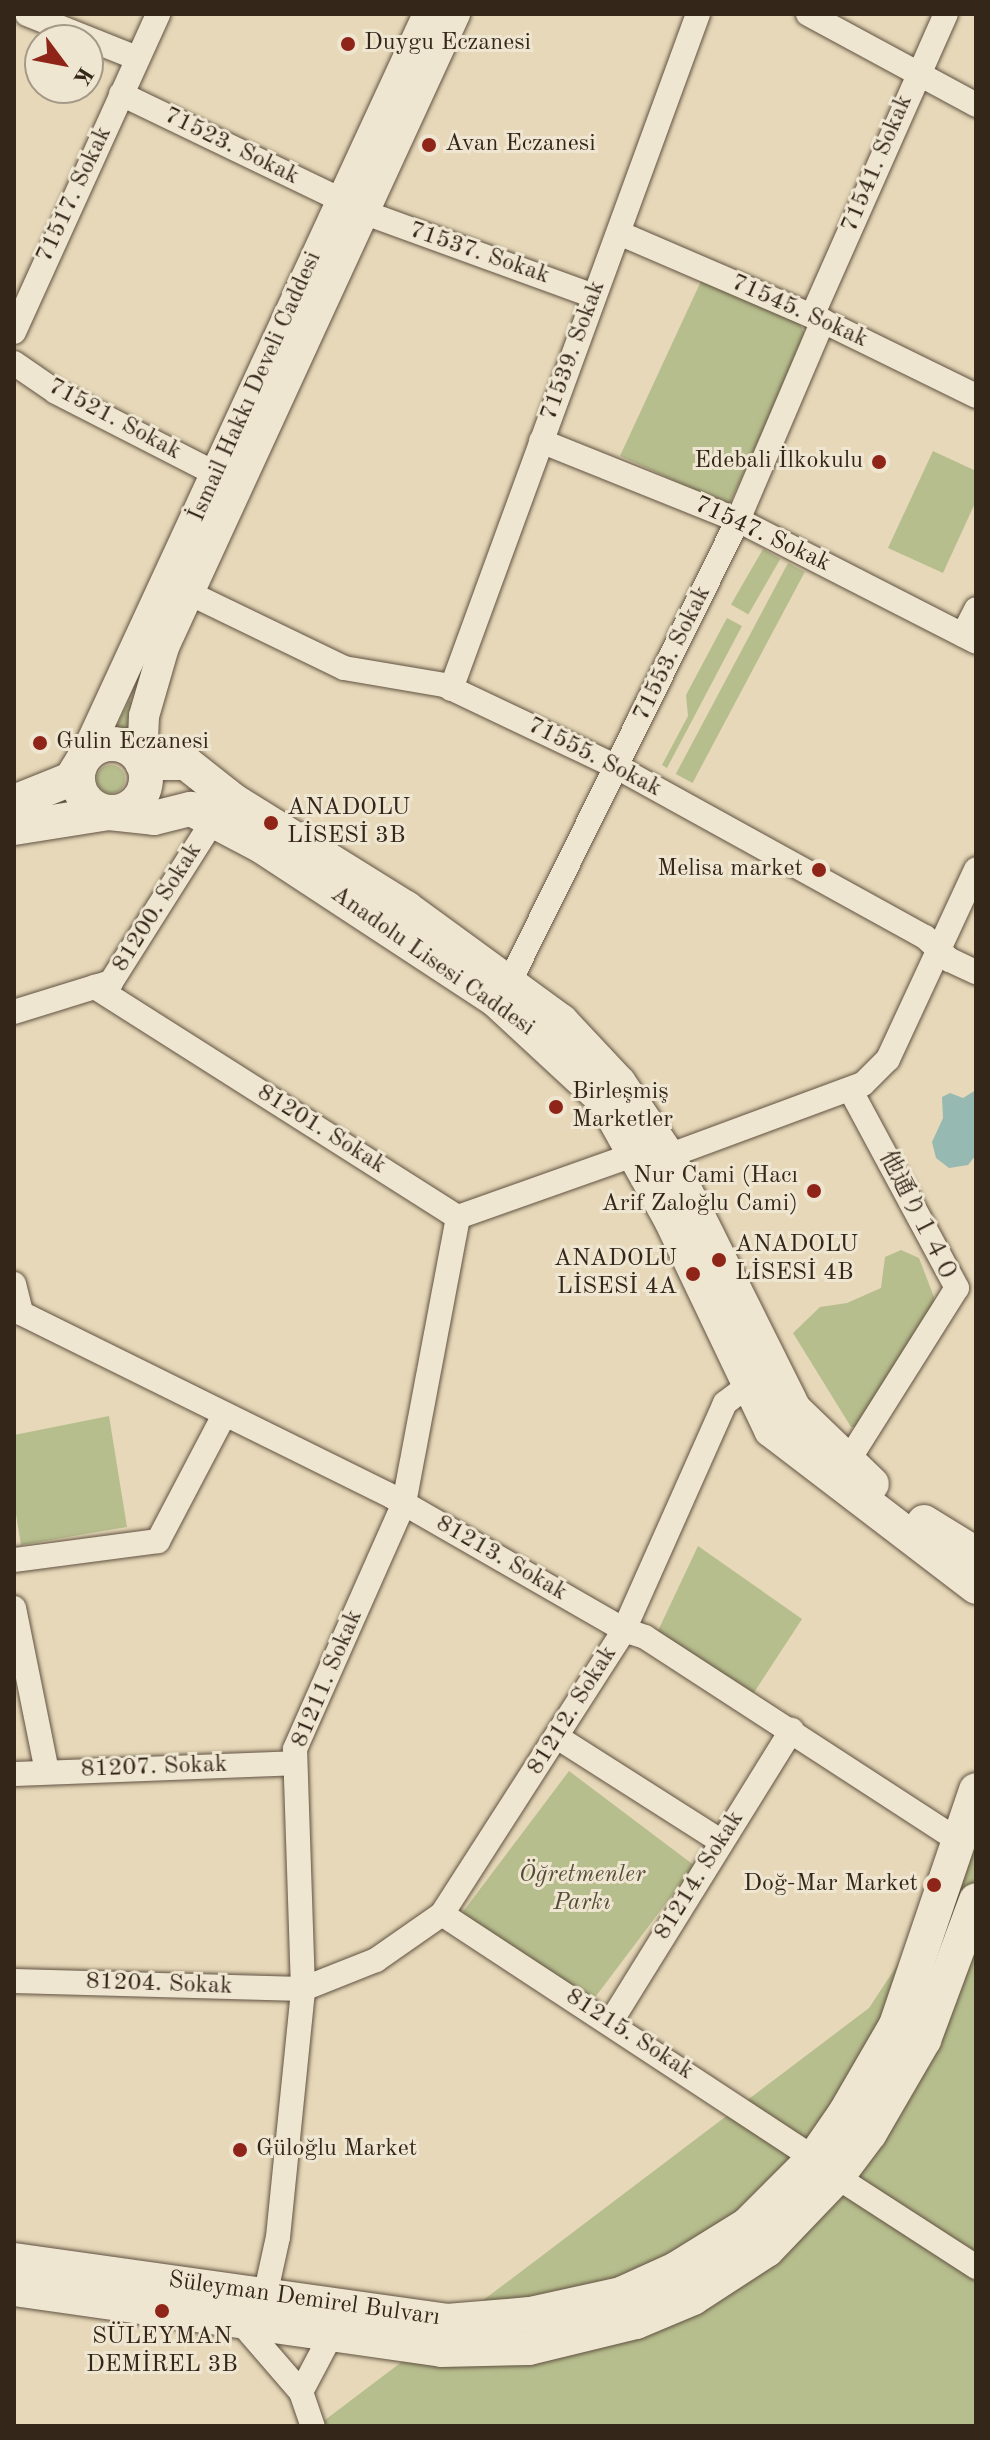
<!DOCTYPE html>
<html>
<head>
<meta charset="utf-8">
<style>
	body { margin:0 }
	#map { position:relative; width:990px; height:2440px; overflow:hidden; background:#e6d8b8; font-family:"Old Standard TT","Noto Serif SC","Noto Serif JP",serif }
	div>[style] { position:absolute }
	.green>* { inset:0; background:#b7be8d; transform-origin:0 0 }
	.round { border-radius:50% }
	.water>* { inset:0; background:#96b9b1 }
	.roads { filter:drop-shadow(0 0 2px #615242) drop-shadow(0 0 2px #615242) }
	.minor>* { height:24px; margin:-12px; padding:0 12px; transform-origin:12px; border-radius:12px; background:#efe6d1 }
	.tertiary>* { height:30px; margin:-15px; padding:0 15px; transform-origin:15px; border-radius:15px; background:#efe6d1 }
	.secondary>* { height:34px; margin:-17px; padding:0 17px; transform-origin:17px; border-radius:17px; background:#efe6d1 }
	.secondary>.ring { margin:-17px; padding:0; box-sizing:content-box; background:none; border:34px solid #efe6d1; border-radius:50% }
	.dots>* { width:22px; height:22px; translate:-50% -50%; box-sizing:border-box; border:4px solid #efe6d1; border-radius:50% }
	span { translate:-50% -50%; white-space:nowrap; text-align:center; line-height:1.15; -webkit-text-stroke:6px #efe6d1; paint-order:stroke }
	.poi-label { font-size:24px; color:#35261a }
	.left { translate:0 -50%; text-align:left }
	.right { translate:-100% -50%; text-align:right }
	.street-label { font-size:24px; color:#35261a }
	.park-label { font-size:24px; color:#564c37; font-style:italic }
	.frame { position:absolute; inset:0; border:16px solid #35261a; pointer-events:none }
	.north { position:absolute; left:24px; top:24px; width:80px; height:80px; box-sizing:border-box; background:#efe6d1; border:2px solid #a59988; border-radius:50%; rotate:122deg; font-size:22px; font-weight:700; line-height:32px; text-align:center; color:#35261a }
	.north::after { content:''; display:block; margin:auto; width:28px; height:36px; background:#8f2418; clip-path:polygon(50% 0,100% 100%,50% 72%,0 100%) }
</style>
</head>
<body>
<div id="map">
	<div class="green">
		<i style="clip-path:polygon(702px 279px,800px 324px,806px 337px,729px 505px,620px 456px)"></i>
		<i style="clip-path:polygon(933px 451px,976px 471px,976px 501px,943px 573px,888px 548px)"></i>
		<i style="left:763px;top:549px;width:20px;height:64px;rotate:30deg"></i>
		<i style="left:788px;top:563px;width:19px;height:239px;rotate:28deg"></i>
		<i style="clip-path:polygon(727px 618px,742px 626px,667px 768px,662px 765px,688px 716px,686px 695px)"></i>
		<i style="clip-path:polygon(129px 700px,132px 703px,130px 737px,114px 732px)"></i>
		<i class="round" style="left:97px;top:765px;width:28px;height:28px"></i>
		<i style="clip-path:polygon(901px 1250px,919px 1258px,934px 1297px,933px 1316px,862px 1427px,851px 1427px,793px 1333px,820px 1307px,847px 1303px,881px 1288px,885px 1257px)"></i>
		<i style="clip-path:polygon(109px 1416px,127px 1527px,21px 1545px,14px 1502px,14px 1435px)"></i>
		<i style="clip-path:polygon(698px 1546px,802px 1619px,753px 1694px,656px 1635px)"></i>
		<i style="left:569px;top:1771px;width:157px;height:179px;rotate:37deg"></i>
		<i style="clip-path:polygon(976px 1835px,976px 2426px,290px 2426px,325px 2420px,869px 2008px,969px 1856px)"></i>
	</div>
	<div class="water">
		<i style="clip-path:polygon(976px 1090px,976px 1155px,968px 1165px,949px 1168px,936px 1158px,932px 1142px,943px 1118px,942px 1097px,950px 1093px,963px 1098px)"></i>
	</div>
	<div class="roads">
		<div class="minor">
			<i style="left:27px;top:14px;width:118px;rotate:21.8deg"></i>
			<i style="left:808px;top:14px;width:191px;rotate:28.4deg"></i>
			<i style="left:121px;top:94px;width:244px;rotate:25.7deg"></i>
			<i style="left:363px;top:212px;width:246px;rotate:20deg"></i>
			<i style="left:619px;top:233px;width:222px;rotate:23.3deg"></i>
			<i style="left:823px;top:321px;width:170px;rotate:26.1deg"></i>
			<i style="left:812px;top:316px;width:330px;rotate:-66.1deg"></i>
			<i style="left:14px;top:332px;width:349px;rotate:-65.6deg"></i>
			<i style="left:14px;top:363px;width:51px;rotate:34.6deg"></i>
			<i style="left:56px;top:392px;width:180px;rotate:27.1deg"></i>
			<i style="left:541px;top:441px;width:212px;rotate:21.9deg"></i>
			<i style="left:738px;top:520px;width:267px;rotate:27.1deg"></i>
			<i style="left:189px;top:593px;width:172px;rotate:25.8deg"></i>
			<i style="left:344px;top:668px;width:101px;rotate:9.6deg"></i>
			<i style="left:444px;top:685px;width:191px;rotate:25.4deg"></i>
			<i style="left:617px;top:767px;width:352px;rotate:28.9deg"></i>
			<i style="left:925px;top:937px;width:34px;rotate:43deg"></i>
			<i style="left:950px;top:960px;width:29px;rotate:25deg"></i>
			<i style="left:963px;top:635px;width:29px;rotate:-63deg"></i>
			<i style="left:451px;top:689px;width:719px;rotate:-69.9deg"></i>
			<i style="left:510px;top:981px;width:514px;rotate:-63.68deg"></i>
			<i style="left:738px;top:520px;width:216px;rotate:-66.9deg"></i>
			<i style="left:95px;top:987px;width:17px;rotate:-17deg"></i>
			<i style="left:111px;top:982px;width:193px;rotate:-57.7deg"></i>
			<i style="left:14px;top:1012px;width:85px;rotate:-17.2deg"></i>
			<i style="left:95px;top:987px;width:430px;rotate:32.4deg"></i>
			<i style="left:458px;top:1217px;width:189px;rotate:-19.5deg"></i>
			<i style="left:668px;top:1156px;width:208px;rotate:-20.3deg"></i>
			<i style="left:863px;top:1084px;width:35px;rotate:-45deg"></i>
			<i style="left:888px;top:1059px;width:209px;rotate:-65.1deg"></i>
			<i style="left:14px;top:1284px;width:30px;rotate:76deg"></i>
			<i style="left:21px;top:1313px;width:415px;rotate:26.3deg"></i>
			<i style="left:393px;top:1497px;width:267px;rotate:29.9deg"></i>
			<i style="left:624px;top:1630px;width:22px;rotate:18deg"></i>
			<i style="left:645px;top:1637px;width:374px;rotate:33deg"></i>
			<i style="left:846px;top:1464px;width:208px;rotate:-57.8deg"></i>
			<i style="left:957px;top:1288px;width:224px;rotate:-118.3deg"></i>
			<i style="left:14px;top:1560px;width:145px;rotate:-7.5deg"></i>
			<i style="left:158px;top:1541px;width:140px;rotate:-62.3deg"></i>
			<i style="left:14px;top:1608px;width:167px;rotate:78.6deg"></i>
			<i style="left:557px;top:1737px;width:193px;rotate:32.5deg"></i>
			<i style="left:14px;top:1774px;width:281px;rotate:-2.2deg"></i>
			<i style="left:442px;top:1914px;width:445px;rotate:33.3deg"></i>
			<i style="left:14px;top:1981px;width:289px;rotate:1.6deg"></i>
			<i style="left:303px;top:1989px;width:79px;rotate:-21.7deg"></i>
			<i style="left:376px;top:1960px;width:80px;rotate:-34.9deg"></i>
			<i style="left:442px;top:1914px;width:337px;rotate:-57.3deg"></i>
			<i style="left:624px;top:1630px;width:248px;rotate:-66deg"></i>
			<i style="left:725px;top:1403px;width:46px;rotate:-37.1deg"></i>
			<i style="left:610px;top:2023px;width:345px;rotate:-58.2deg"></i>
			<i style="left:837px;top:2177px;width:166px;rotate:32.9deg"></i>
			<i style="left:265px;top:2296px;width:60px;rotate:-77.6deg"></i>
			<i style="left:278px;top:2237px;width:249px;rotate:-84.2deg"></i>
			<i style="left:303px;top:1989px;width:240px;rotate:-91.9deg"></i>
			<i style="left:295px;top:1749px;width:269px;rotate:-66.1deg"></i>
			<i style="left:404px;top:1503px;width:291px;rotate:-79.3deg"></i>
			<i style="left:243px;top:2325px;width:89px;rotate:49.1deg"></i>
			<i style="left:301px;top:2392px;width:36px;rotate:71deg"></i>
			<i style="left:301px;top:2392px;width:62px;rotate:-62.2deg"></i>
		</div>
		<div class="tertiary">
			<i style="left:83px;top:760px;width:822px;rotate:-65.18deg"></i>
			<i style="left:142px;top:763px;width:47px;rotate:-87.6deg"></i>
			<i style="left:144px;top:716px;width:72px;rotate:-73.8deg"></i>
			<i style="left:164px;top:647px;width:697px;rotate:-65.31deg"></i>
		</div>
		<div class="secondary">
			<i class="ring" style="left:78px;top:744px;width:34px;height:34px"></i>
			<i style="left:142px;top:763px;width:44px"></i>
			<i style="left:186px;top:763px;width:61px;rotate:38.4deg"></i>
			<i style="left:234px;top:801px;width:203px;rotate:31.9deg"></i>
			<i style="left:406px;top:908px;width:192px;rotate:36.1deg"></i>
			<i style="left:561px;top:1021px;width:85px;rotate:46.9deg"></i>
			<i style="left:619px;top:1083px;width:88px;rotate:56.1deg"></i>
			<i style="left:668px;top:1156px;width:283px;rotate:63.5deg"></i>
			<i style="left:794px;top:1409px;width:108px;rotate:43.9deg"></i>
			<i style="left:14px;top:802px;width:61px;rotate:-22deg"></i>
			<i style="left:71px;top:779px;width:22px;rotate:-58deg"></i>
			<i style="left:14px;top:828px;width:96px;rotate:-9deg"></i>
			<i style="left:109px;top:813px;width:45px;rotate:6.3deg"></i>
			<i style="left:154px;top:818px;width:38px;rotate:-14deg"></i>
			<i style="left:191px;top:809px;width:81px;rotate:27.8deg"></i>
			<i style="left:263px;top:847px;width:280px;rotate:33.3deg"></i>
			<i style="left:497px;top:1001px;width:146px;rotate:42.8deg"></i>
			<i style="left:604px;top:1100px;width:135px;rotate:60.8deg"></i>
			<i style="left:670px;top:1218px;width:235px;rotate:64.5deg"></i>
			<i style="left:771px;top:1430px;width:258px;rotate:37.4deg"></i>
			<i style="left:924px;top:1522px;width:61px;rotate:31.6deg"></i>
			<i style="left:14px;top:2260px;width:437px;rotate:8deg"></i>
			<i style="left:447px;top:2321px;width:83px;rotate:-4.8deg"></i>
			<i style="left:530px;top:2314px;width:93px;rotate:-12.4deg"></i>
			<i style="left:621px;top:2294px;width:60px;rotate:-24.4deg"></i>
			<i style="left:676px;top:2269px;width:84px;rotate:-31.8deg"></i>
			<i style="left:747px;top:2225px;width:95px;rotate:-45deg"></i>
			<i style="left:814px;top:2158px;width:55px;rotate:-55.4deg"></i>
			<i style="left:845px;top:2113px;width:102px;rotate:-59.9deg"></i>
			<i style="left:896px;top:2025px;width:248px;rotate:-71.2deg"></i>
			<i style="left:14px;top:2289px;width:431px;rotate:8.1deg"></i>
			<i style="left:441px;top:2350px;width:88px;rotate:-1.3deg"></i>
			<i style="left:529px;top:2348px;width:110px;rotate:-13.7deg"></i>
			<i style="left:636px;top:2322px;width:62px;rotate:-22.8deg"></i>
			<i style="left:693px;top:2298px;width:88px;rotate:-33deg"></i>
			<i style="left:767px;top:2250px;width:101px;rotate:-46.2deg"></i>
			<i style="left:837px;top:2177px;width:55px;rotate:-53.1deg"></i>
			<i style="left:870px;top:2133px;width:108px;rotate:-59.9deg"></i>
			<i style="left:924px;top:2040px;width:149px;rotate:-69.6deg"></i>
		</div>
	</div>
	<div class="dots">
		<i style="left:348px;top:44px;background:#8f2418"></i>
		<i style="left:429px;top:145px;background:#8f2418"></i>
		<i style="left:879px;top:462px;background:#8f2418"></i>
		<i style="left:40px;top:743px;background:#8f2418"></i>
		<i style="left:271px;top:823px;background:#8f2418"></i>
		<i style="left:819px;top:870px;background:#8f2418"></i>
		<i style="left:556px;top:1107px;background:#8f2418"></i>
		<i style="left:814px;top:1191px;background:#8f2418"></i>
		<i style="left:719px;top:1260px;background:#8f2418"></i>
		<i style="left:693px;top:1274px;background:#8f2418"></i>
		<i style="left:934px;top:1885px;background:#8f2418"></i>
		<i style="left:240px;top:2150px;background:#8f2418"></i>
		<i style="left:162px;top:2311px;background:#8f2418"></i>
	</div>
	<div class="poi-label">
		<span class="left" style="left:364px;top:44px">Duygu Eczanesi</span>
		<span class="left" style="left:445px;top:145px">Avan Eczanesi</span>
		<span class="right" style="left:863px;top:462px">Edebali İlkokulu</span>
		<span class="left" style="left:56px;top:743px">Gulin Eczanesi</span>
		<span class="left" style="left:287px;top:823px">ANADOLU<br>LİSESİ 3B</span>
		<span class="right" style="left:803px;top:870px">Melisa market</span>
		<span class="left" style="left:572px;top:1107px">Birleşmiş<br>Marketler</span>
		<span class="right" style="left:798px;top:1191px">Nur Cami (Hacı<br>Arif Zaloğlu Cami)</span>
		<span class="left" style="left:735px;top:1260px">ANADOLU<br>LİSESİ 4B</span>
		<span class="right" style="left:677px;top:1274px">ANADOLU<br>LİSESİ 4A</span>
		<span class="right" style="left:918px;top:1885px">Doğ-Mar Market</span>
		<span class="left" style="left:256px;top:2150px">Güloğlu Market</span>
		<span style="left:162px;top:2352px">SÜLEYMAN<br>DEMİREL 3B</span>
	</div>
	<div class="street-label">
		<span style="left:231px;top:147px;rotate:26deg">71523. Sokak</span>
		<span style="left:878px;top:164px;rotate:-67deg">71541. Sokak</span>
		<span style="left:75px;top:195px;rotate:-65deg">71517. Sokak</span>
		<span style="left:479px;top:254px;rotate:19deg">71537. Sokak</span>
		<span style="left:799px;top:312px;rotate:24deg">71545. Sokak</span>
		<span style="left:574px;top:351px;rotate:-70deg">71539. Sokak</span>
		<span style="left:256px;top:387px;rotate:-66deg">İsmail Hakkı Develi Caddesi</span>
		<span style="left:114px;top:420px;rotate:28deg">71521. Sokak</span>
		<span style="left:762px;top:535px;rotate:25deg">71547. Sokak</span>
		<span style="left:673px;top:654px;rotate:-64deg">71553. Sokak</span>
		<span style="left:594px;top:758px;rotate:27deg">71555. Sokak</span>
		<span style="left:158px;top:908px;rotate:-58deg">81200. Sokak</span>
		<span style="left:432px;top:962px;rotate:35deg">Anadolu Lisesi Caddesi</span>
		<span style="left:321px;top:1130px;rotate:32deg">81201. Sokak</span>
		<span style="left:917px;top:1217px;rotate:63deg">他通り１４０</span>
		<span style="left:501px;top:1559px;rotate:30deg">81213. Sokak</span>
		<span style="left:328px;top:1679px;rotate:-67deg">81211. Sokak</span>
		<span style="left:573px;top:1711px;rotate:-58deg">81212. Sokak</span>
		<span style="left:154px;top:1768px;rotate:-2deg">81207. Sokak</span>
		<span style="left:700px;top:1876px;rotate:-58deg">81214. Sokak</span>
		<span style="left:159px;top:1985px;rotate:2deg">81204. Sokak</span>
		<span style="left:629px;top:2035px;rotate:33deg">81215. Sokak</span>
		<span style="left:304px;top:2300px;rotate:8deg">Süleyman Demirel Bulvarı</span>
	</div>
	<div class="park-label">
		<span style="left:582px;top:1890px">Öğretmenler<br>Parkı</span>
	</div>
	<div class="frame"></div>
	<div class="north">K</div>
</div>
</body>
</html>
